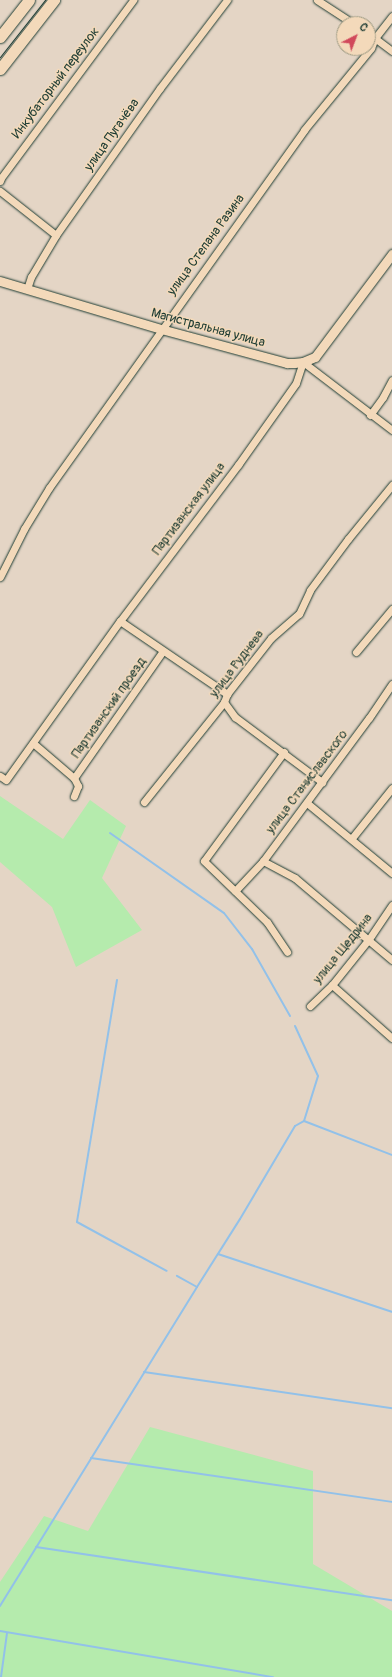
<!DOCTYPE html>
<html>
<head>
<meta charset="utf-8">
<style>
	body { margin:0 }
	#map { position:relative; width:392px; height:1677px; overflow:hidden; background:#e4d5c5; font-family:Pangolin,sans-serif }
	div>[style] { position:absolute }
	.green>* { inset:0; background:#b5ebad }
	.stream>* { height:2px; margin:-1px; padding:0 1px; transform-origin:1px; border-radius:1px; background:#92c1e9 }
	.roads { filter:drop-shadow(0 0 1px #1f3d34) drop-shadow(0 0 1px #1f3d34) }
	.minor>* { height:7px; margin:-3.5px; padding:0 3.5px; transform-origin:3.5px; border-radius:3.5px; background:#f3d9ba }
	.tertiary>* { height:9px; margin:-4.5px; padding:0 4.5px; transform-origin:4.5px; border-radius:4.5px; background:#f3d9ba }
	.primary>* { height:11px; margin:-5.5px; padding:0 5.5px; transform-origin:5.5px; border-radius:5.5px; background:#f3d9ba }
	.tram>* { height:1px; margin:-0.5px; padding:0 0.5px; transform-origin:0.5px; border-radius:0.5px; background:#1f3d34 }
	span { translate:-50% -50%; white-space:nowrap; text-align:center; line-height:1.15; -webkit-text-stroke:3px #f3d9ba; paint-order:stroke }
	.street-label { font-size:13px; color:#1f3d34 }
	.north { position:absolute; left:336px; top:16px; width:40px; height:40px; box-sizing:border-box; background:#f3d9ba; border:1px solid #9e9b84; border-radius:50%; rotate:42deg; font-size:11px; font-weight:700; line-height:16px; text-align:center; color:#1f3d34 }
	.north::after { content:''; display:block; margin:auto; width:14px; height:18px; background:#d1495b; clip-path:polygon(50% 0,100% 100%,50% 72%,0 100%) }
</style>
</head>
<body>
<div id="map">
	<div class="green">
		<i style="clip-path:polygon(0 796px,63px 839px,90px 800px,126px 826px,102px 878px,142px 930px,76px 967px,52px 907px,0 862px)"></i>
		<i style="clip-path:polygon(150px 1427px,313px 1471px,313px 1564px,392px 1611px,392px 1677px,0 1677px,0 1582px,44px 1516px,88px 1531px)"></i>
	</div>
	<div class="stream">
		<i style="left:110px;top:833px;width:139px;rotate:35.1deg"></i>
		<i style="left:224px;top:913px;width:46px;rotate:52.1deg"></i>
		<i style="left:252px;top:949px;width:77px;rotate:60.4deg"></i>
		<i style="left:117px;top:980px;width:245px;rotate:99.4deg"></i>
		<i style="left:77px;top:1222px;width:102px;rotate:28.6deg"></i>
		<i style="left:304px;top:1121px;width:94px;rotate:21.1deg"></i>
		<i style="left:218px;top:1254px;width:183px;rotate:18.4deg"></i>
		<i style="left:197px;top:1287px;width:80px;rotate:-57.7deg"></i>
		<i style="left:240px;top:1219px;width:108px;rotate:-59.4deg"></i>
		<i style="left:295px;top:1126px;width:10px;rotate:-29deg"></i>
		<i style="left:304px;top:1121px;width:47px;rotate:-72.7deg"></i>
		<i style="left:318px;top:1076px;width:55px;rotate:-114.7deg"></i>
		<i style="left:144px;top:1372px;width:251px;rotate:8.3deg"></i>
		<i style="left:91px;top:1458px;width:304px;rotate:8.3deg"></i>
		<i style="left:36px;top:1547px;width:360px;rotate:8.5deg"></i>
		<i style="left:0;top:1606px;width:375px;rotate:-58.3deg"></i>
		<i style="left:197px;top:1287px;width:23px;rotate:-151deg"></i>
		<i style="left:0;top:1631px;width:277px;rotate:9.6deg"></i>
		<i style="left:1px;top:1677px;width:44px;rotate:-82.2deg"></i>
	</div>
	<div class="roads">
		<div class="minor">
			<i style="left:317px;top:0;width:44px;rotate:33deg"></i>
			<i style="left:368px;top:33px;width:30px;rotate:37deg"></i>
			<i style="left:0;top:181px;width:3px;rotate:-72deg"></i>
			<i style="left:1px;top:178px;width:222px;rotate:-53.4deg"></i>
			<i style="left:0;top:191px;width:71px;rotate:38.2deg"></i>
			<i style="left:27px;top:289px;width:13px;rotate:-72deg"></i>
			<i style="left:31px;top:277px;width:49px;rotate:-59.2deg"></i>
			<i style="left:56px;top:235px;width:180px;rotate:-54.7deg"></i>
			<i style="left:160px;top:88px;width:111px;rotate:-52.7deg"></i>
			<i style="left:370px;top:415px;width:22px;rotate:-54deg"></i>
			<i style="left:383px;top:397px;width:19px;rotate:-62deg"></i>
			<i style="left:0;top:577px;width:54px;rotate:-63.4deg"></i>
			<i style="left:24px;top:529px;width:48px;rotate:-58.6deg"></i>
			<i style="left:49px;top:488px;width:440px;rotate:-54.5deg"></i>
			<i style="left:304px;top:130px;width:106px;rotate:-50.7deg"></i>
			<i style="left:371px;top:48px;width:11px;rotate:-68deg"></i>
			<i style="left:375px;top:38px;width:28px;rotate:-52deg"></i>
			<i style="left:120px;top:621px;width:130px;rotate:34.3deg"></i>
			<i style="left:356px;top:652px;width:56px;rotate:-50.1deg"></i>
			<i style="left:224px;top:702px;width:19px;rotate:54deg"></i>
			<i style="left:235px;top:717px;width:109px;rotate:36.8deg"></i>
			<i style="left:33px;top:743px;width:54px;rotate:40.5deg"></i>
			<i style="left:74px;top:778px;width:9px;rotate:63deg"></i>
			<i style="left:78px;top:786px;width:11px;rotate:112deg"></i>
			<i style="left:284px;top:752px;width:135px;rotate:126.3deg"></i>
			<i style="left:204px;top:861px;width:88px;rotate:44.1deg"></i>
			<i style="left:267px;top:922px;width:36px;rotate:56deg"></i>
			<i style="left:0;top:776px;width:7px;rotate:34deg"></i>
			<i style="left:6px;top:780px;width:196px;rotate:-54.4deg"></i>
			<i style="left:120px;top:621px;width:196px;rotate:-52.9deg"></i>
			<i style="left:238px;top:465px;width:100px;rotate:-54.7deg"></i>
			<i style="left:296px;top:383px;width:22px;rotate:-72deg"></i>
			<i style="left:303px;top:362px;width:112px;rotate:37.4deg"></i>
			<i style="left:74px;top:778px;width:155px;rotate:-55deg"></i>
			<i style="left:144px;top:802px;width:128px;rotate:-51.3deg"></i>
			<i style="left:224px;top:702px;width:9px;rotate:-69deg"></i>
			<i style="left:227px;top:694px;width:71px;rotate:-51.8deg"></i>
			<i style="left:271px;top:638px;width:37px;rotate:-41deg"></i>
			<i style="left:299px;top:614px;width:26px;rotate:-65deg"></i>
			<i style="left:310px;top:590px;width:64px;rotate:-53.3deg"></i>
			<i style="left:348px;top:539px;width:70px;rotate:-50.8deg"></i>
			<i style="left:307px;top:803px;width:110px;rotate:39.5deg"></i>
			<i style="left:352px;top:838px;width:64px;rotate:-51.3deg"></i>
			<i style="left:263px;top:861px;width:36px;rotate:28deg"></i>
			<i style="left:295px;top:878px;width:127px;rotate:40.2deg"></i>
			<i style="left:235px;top:891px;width:41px;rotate:-47deg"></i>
			<i style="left:263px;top:861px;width:178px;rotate:-53.5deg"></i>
			<i style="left:369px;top:718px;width:41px;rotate:-55.9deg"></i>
			<i style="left:332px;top:985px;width:80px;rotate:41.5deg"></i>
			<i style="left:310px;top:1006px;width:30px;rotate:-44deg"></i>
			<i style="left:332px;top:985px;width:59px;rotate:-51.2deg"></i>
			<i style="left:369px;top:939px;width:41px;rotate:-55.9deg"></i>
		</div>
		<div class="tertiary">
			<i style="left:0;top:281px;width:168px;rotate:16.6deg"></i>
			<i style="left:161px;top:329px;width:131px;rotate:15.1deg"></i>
			<i style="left:287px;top:363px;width:7px"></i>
			<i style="left:294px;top:363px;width:9px;rotate:-6deg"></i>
			<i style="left:303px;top:362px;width:13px;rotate:-23deg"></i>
			<i style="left:315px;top:357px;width:129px;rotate:-53.2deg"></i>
		</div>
		<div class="primary">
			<i style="left:0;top:37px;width:47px;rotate:-51.9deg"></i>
			<i style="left:0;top:69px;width:88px;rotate:-52deg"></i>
		</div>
	</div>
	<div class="tram">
		<i style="left:0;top:57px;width:73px;rotate:-51.7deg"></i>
	</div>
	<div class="street-label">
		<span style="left:56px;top:83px;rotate:-53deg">Инкубаторный переулок</span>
		<span style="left:112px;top:135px;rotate:-55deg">улица Пугачёва</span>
		<span style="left:206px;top:245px;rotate:-54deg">улица Степана Разина</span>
		<span style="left:208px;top:328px;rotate:15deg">Магистральная улица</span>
		<span style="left:189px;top:509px;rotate:-53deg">Партизанская улица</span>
		<span style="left:237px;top:664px;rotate:-53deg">улица Руднева</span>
		<span style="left:109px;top:708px;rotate:-55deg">Партизанский проезд</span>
		<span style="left:307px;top:782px;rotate:-53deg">улица Станиславского</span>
		<span style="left:343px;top:949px;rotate:-51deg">улица Щедрина</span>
	</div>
	<div class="north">С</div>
</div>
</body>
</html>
